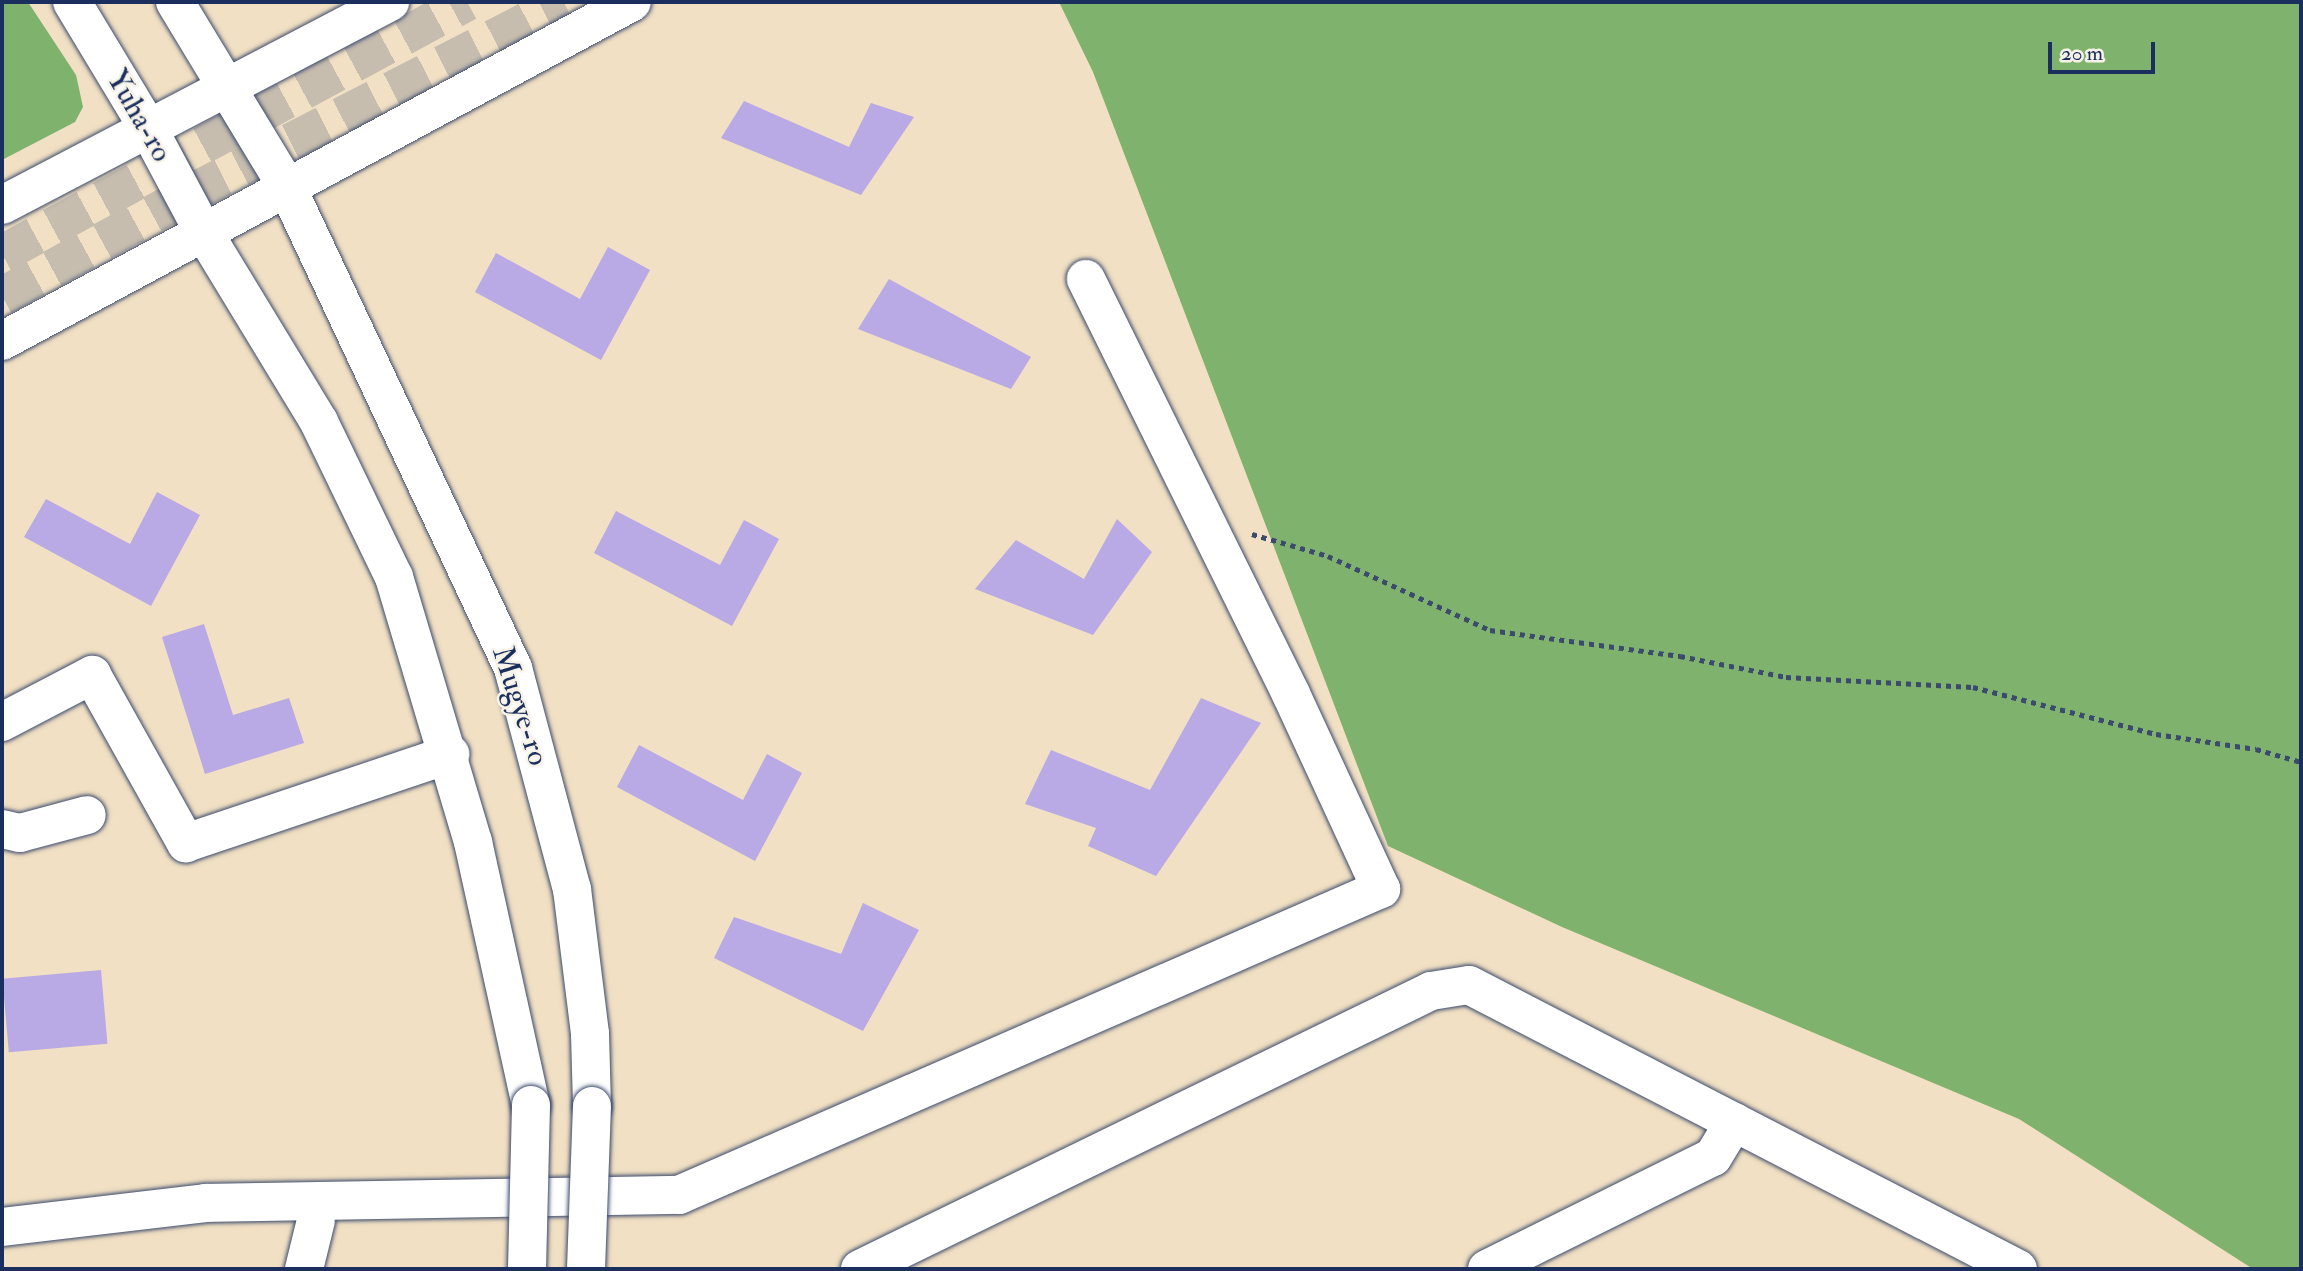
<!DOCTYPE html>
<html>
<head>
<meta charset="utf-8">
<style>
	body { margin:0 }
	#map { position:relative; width:2303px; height:1271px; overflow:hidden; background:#f1e0c3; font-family:"IM FELL Double Pica",serif }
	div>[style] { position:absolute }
	.forest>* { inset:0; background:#7eb26d }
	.building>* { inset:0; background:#b9a9e4; transform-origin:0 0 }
	.major-tunnel>* { height:38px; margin-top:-19px; transform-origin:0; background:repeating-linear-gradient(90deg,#c6bdaf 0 38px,transparent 0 57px) }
	.path>* { height:4.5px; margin-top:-2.25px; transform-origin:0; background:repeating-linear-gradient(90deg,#3b4a6d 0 5px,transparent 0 10px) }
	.roads { filter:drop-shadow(0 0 2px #3b4a6d) drop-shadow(0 0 2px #3b4a6d) }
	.minor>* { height:38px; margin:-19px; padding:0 19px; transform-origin:19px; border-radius:19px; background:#fff }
	.major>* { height:38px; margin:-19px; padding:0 19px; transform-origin:19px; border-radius:19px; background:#fff }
	.bridges { filter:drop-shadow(0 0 2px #3b4a6d) drop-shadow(0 0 2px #3b4a6d) }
	.major-bridge>* { height:38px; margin:-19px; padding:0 19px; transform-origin:19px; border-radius:19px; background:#fff }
	span { translate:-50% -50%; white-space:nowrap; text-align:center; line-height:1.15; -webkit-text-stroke:5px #f7f3e8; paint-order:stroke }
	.street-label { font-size:30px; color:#1b2f5e }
	.frame { position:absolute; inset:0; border:4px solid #1b2f5e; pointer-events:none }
	.scale { position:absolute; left:2048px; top:42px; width:107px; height:32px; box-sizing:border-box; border:4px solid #1b2f5e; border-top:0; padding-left:9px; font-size:21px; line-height:24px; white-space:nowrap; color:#1b2f5e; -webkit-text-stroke:5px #f7f3e8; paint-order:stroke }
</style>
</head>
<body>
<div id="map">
	<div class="forest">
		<i style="clip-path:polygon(2px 2px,28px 2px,76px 75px,83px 107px,75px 122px,2px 160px)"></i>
		<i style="clip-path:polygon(1059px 2px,2301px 2px,2301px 1269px,2253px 1269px,2019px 1119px,1562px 927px,1388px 846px,1093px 72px)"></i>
	</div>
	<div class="building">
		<i style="clip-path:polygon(744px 101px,849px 147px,871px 103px,914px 117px,861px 195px,721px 138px)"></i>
		<i style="clip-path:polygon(608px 247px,650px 270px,601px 360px,475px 292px,496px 253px,580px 299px)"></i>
		<i style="clip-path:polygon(889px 279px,1031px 357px,1011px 389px,858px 329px)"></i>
		<i style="clip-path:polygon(157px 492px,200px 515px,151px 606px,24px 537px,46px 499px,130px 544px)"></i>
		<i style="clip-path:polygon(616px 511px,720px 565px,744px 520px,779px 539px,732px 626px,594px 553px)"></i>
		<i style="clip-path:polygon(1117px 519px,1152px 552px,1093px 635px,975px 589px,1016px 540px,1084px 579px)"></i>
		<i style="clip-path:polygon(204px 624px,233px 715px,289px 698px,304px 743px,205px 774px,162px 637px)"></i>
		<i style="clip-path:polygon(1201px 698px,1261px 723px,1156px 876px,1088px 846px,1096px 828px,1025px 804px,1051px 750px,1150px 790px)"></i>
		<i style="clip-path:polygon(639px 745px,743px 800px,767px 754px,802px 773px,755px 861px,617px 787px)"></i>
		<i style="clip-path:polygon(863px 903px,919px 930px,863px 1031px,714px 958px,734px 917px,841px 954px)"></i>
		<i style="left:101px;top:970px;width:74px;height:99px;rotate:85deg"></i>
	</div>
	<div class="major-tunnel">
		<i style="left:2px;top:254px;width:529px;rotate:-28.45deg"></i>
		<i style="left:2px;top:296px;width:213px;rotate:-28.6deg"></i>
		<i style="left:189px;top:194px;width:421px;rotate:-27.1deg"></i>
	</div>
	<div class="path">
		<i style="left:1252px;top:534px;width:79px;rotate:16.1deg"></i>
		<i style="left:1328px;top:556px;width:178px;rotate:24.6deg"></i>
		<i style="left:1490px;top:630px;width:192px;rotate:7.8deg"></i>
		<i style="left:1680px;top:656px;width:108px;rotate:11.2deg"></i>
		<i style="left:1786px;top:677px;width:187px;rotate:3.1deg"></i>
		<i style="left:1973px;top:687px;width:189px;rotate:14.4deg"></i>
		<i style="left:2156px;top:734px;width:101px;rotate:8.5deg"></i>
		<i style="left:2256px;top:749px;width:47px;rotate:16.1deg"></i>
	</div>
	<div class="roads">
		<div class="minor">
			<i style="left:72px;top:2px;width:147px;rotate:58.9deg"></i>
			<i style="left:148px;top:128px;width:117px;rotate:61.9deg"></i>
			<i style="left:175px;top:2px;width:214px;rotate:58.8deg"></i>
			<i style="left:2px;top:722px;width:102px;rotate:-27.6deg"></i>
			<i style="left:92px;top:675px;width:193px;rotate:60.8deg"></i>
			<i style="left:186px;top:843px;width:279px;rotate:-18.6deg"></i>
			<i style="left:2px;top:829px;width:18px;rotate:13deg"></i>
			<i style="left:20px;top:833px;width:69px;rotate:-15deg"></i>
			<i style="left:2px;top:1227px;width:205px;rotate:-6.7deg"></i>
			<i style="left:206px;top:1203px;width:473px;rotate:-1deg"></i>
			<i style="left:679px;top:1195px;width:766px;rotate:-23.55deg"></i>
			<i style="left:1381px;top:889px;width:215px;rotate:-114.8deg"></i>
			<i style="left:1291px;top:694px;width:463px;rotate:-116.3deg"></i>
			<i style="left:304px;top:1269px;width:50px;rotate:-76.2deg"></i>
			<i style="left:860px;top:1269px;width:635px;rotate:-25.96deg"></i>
			<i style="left:1431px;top:991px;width:38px;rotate:-9deg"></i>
			<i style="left:1469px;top:985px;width:618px;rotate:27.35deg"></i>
			<i style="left:1487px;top:1269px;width:252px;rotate:-26.4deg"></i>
			<i style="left:1713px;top:1157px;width:41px;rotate:-59deg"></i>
		</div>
		<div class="major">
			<i style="left:286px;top:185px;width:534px;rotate:64.83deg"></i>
			<i style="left:513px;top:668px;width:229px;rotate:75.1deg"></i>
			<i style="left:572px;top:889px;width:146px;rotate:82.9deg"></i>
			<i style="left:590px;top:1034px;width:72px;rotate:88.4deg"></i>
			<i style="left:2px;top:205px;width:438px;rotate:-27.6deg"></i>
			<i style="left:203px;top:231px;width:223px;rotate:58.7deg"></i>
			<i style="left:319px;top:422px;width:172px;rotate:64.2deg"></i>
			<i style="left:394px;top:577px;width:277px;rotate:73.4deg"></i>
			<i style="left:473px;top:842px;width:269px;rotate:77.6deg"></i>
			<i style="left:2px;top:341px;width:715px;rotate:-28.28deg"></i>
		</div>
	</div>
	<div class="bridges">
		<div class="major-bridge">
			<i style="left:527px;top:1269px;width:164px;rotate:-88.6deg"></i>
			<i style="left:586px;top:1269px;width:163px;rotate:-87.9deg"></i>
		</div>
	</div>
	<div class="street-label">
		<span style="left:139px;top:116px;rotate:60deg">Yuha-ro</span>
		<span style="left:520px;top:706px;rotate:72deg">Mugye-ro</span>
	</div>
	<div class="frame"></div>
	<div class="scale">20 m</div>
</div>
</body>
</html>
